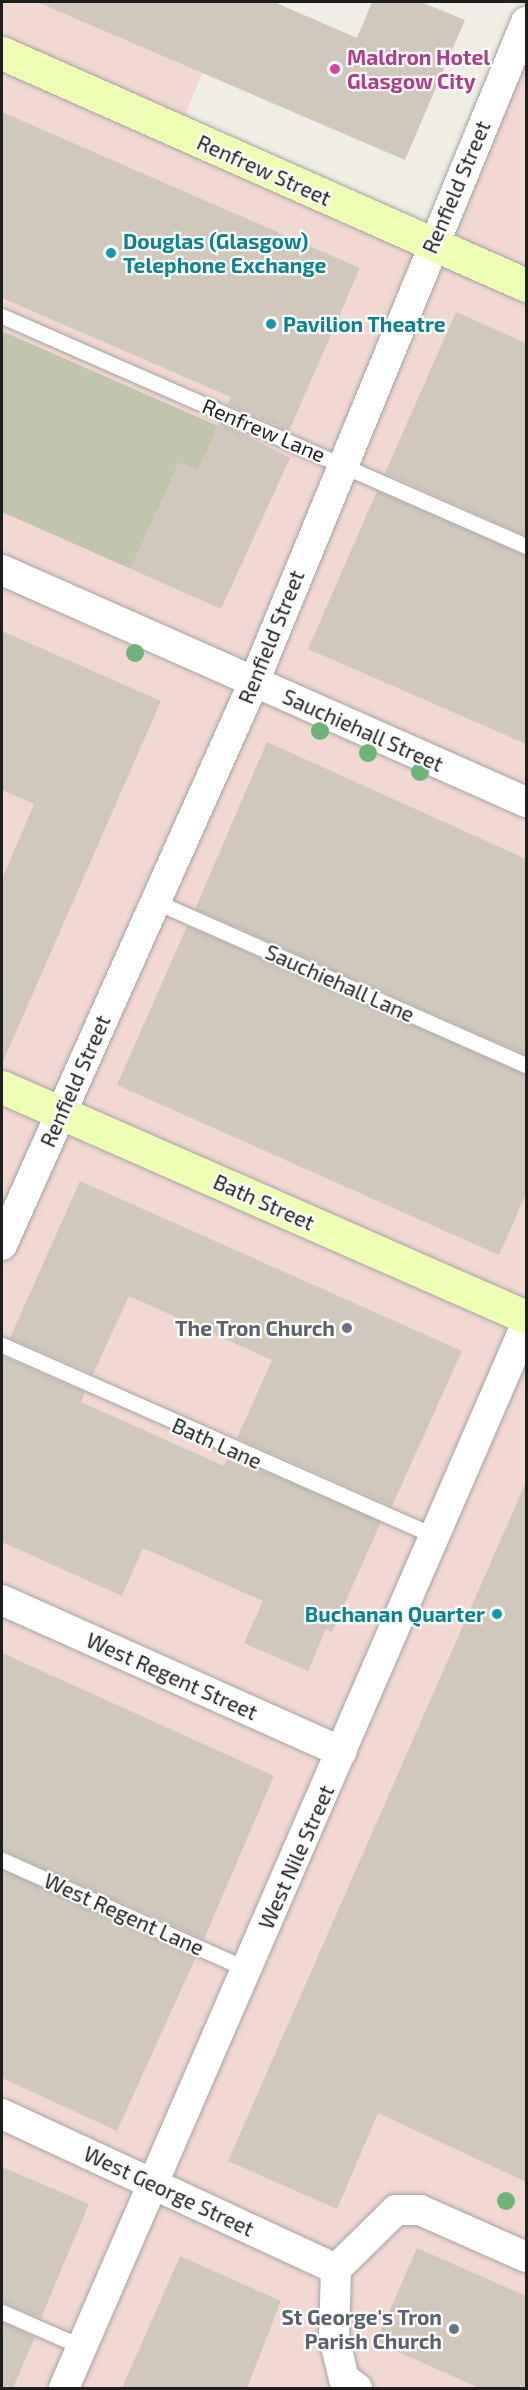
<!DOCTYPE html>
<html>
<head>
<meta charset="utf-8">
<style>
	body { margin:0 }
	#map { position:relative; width:528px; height:2390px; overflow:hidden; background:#f0eee4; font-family:"Exo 2",sans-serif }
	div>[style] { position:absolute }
	.commercial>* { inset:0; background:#f2d8d2 }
	.construction>* { inset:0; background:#c2c5ae }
	.building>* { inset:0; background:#d0c8bc }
	.roads { filter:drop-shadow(0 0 2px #a5a5a5) drop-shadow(0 0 2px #a5a5a5) }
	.lane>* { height:15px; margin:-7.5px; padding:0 7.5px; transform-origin:7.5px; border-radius:7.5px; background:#fff }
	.street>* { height:30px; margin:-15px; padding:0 15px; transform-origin:15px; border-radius:15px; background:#fff }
	.secondary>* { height:33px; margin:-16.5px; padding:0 16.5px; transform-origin:16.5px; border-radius:16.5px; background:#eefeb4 }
	.trees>* { width:18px; height:18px; margin:-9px; border-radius:50%; background:#6eb47a }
	.dots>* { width:16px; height:16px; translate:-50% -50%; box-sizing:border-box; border:3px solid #fff; border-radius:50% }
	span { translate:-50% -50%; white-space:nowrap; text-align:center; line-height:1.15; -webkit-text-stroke:4.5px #fff; paint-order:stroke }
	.hotel-label { font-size:21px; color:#b23c85; font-weight:700 }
	.left { translate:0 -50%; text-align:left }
	.street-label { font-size:21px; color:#1e1e1e }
	.culture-label { font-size:21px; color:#0d838f; font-weight:700 }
	.right { translate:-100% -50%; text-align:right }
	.worship-label { font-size:21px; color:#5b616d; font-weight:700 }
	.frame { position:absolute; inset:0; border:3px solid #1e1e1e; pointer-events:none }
</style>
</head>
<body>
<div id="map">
	<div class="commercial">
		<i style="clip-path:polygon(2px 2px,231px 2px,178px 133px,431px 243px,526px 36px,526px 2388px,2px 2388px)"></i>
	</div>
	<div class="construction">
		<i style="clip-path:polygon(2px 331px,218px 426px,198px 471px,179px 463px,131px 569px,2px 512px)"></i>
	</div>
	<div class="building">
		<i style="clip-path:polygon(37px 2px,274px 2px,357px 38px,372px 2px,421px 2px,465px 20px,405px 160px)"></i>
		<i style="clip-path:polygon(2px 112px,360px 268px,289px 431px,228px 404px,231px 397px,2px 298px)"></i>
		<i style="clip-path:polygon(456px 312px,526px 343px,526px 536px,385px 473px)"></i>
		<i style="clip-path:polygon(220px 422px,290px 458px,221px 609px,131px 569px,179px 463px,198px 471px)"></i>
		<i style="clip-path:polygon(377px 491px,526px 556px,526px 744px,308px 649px)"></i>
		<i style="clip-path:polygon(2px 631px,161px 701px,2px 1064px,2px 879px,34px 804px,2px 790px)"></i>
		<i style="clip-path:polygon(267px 742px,526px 859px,526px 1055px,195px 909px)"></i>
		<i style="clip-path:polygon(187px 926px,526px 1075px,526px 1194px,499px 1255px,117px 1085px)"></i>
		<i style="clip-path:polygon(80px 1181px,462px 1351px,392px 1506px,237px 1438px,272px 1360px,129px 1296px,93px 1374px,10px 1338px)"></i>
		<i style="clip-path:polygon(2px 1356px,85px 1392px,81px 1402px,224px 1466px,229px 1456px,381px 1522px,332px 1632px,326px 1629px,308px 1671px,244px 1643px,263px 1601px,143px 1548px,122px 1596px,2px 1542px)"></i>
		<i style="clip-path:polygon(526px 1482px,526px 2182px,378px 2113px,337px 2209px,228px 2161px)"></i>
		<i style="clip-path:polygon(2px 1653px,274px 1776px,204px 1939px,2px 1850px)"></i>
		<i style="clip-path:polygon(2px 1870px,196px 1957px,117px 2131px,2px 2078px)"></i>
		<i style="clip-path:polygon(2px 2167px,89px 2204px,41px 2318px,2px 2302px)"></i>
		<i style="clip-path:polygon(417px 2248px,526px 2296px,526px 2388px,479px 2388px,376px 2342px)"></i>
		<i style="clip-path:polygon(180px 2256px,281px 2301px,247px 2388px,122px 2388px)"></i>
		<i style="clip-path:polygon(2px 2322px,35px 2337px,13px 2388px,2px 2388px)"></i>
	</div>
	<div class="roads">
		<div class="lane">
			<i style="left:2px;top:316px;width:572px;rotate:23.7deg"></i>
			<i style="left:154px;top:901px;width:407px;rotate:23.8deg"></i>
			<i style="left:2px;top:1345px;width:474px;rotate:23.8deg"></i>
			<i style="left:2px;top:1860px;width:268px;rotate:24deg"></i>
			<i style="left:2px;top:2312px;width:87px;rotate:23.6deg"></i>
		</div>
		<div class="street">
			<i style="left:2px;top:570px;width:573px;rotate:23.88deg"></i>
			<i style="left:2px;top:1245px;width:617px;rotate:-65.89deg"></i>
			<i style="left:254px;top:682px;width:714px;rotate:-67.6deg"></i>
			<i style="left:2px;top:1600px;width:372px;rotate:24.1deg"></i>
			<i style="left:2px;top:2114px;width:368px;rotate:24.9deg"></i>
			<i style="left:64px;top:2388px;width:1159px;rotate:-66.51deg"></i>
			<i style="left:357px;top:2388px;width:16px;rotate:-145deg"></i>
			<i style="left:344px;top:2379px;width:43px;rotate:-103.4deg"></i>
			<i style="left:334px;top:2337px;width:68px;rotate:-88.3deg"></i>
			<i style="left:336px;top:2269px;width:84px;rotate:-44.5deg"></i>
			<i style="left:396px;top:2210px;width:24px"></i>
			<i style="left:420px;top:2210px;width:116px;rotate:23.9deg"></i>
		</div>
		<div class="secondary">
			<i style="left:2px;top:53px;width:573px;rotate:23.88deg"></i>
			<i style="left:2px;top:1087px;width:572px;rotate:23.7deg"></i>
		</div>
	</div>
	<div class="trees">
		<i style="left:135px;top:653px"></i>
		<i style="left:320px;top:731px"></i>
		<i style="left:368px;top:753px"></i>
		<i style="left:420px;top:772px"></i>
		<i style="left:506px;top:2201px"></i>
	</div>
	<div class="dots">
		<i style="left:335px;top:69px;background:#d1479c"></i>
		<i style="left:111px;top:253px;background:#0f9aa8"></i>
		<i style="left:271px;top:324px;background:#0f9aa8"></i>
		<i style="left:347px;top:1328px;background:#6b7280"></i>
		<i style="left:497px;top:1614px;background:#0f9aa8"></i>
		<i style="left:454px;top:2329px;background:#6b7280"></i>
	</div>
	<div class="hotel-label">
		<span class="left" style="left:347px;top:69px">Maldron Hotel<br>Glasgow City</span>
	</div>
	<div class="street-label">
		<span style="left:264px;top:170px;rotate:24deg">Renfrew Street</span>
		<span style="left:456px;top:187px;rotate:-67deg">Renfield Street</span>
		<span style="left:264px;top:430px;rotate:23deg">Renfrew Lane</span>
		<span style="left:271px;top:637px;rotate:-68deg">Renfield Street</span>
		<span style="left:363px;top:730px;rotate:24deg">Sauchiehall Street</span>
		<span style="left:340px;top:983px;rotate:24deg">Sauchiehall Lane</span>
		<span style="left:75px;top:1081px;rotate:-66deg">Renfield Street</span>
		<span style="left:264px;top:1202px;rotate:24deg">Bath Street</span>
		<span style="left:217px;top:1443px;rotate:24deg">Bath Lane</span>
		<span style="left:172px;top:1676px;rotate:24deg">West Regent Street</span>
		<span style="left:296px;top:1857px;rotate:-66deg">West Nile Street</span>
		<span style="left:124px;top:1914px;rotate:24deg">West Regent Lane</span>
		<span style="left:169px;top:2191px;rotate:25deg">West George Street</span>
	</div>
	<div class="culture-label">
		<span class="left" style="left:123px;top:253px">Douglas (Glasgow)<br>Telephone Exchange</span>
		<span class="left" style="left:283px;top:324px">Pavilion Theatre</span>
		<span class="right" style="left:485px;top:1614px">Buchanan Quarter</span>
	</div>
	<div class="worship-label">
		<span class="right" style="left:335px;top:1328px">The Tron Church</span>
		<span class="right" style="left:442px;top:2329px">St George's Tron<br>Parish Church</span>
	</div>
	<div class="frame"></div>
</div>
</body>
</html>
